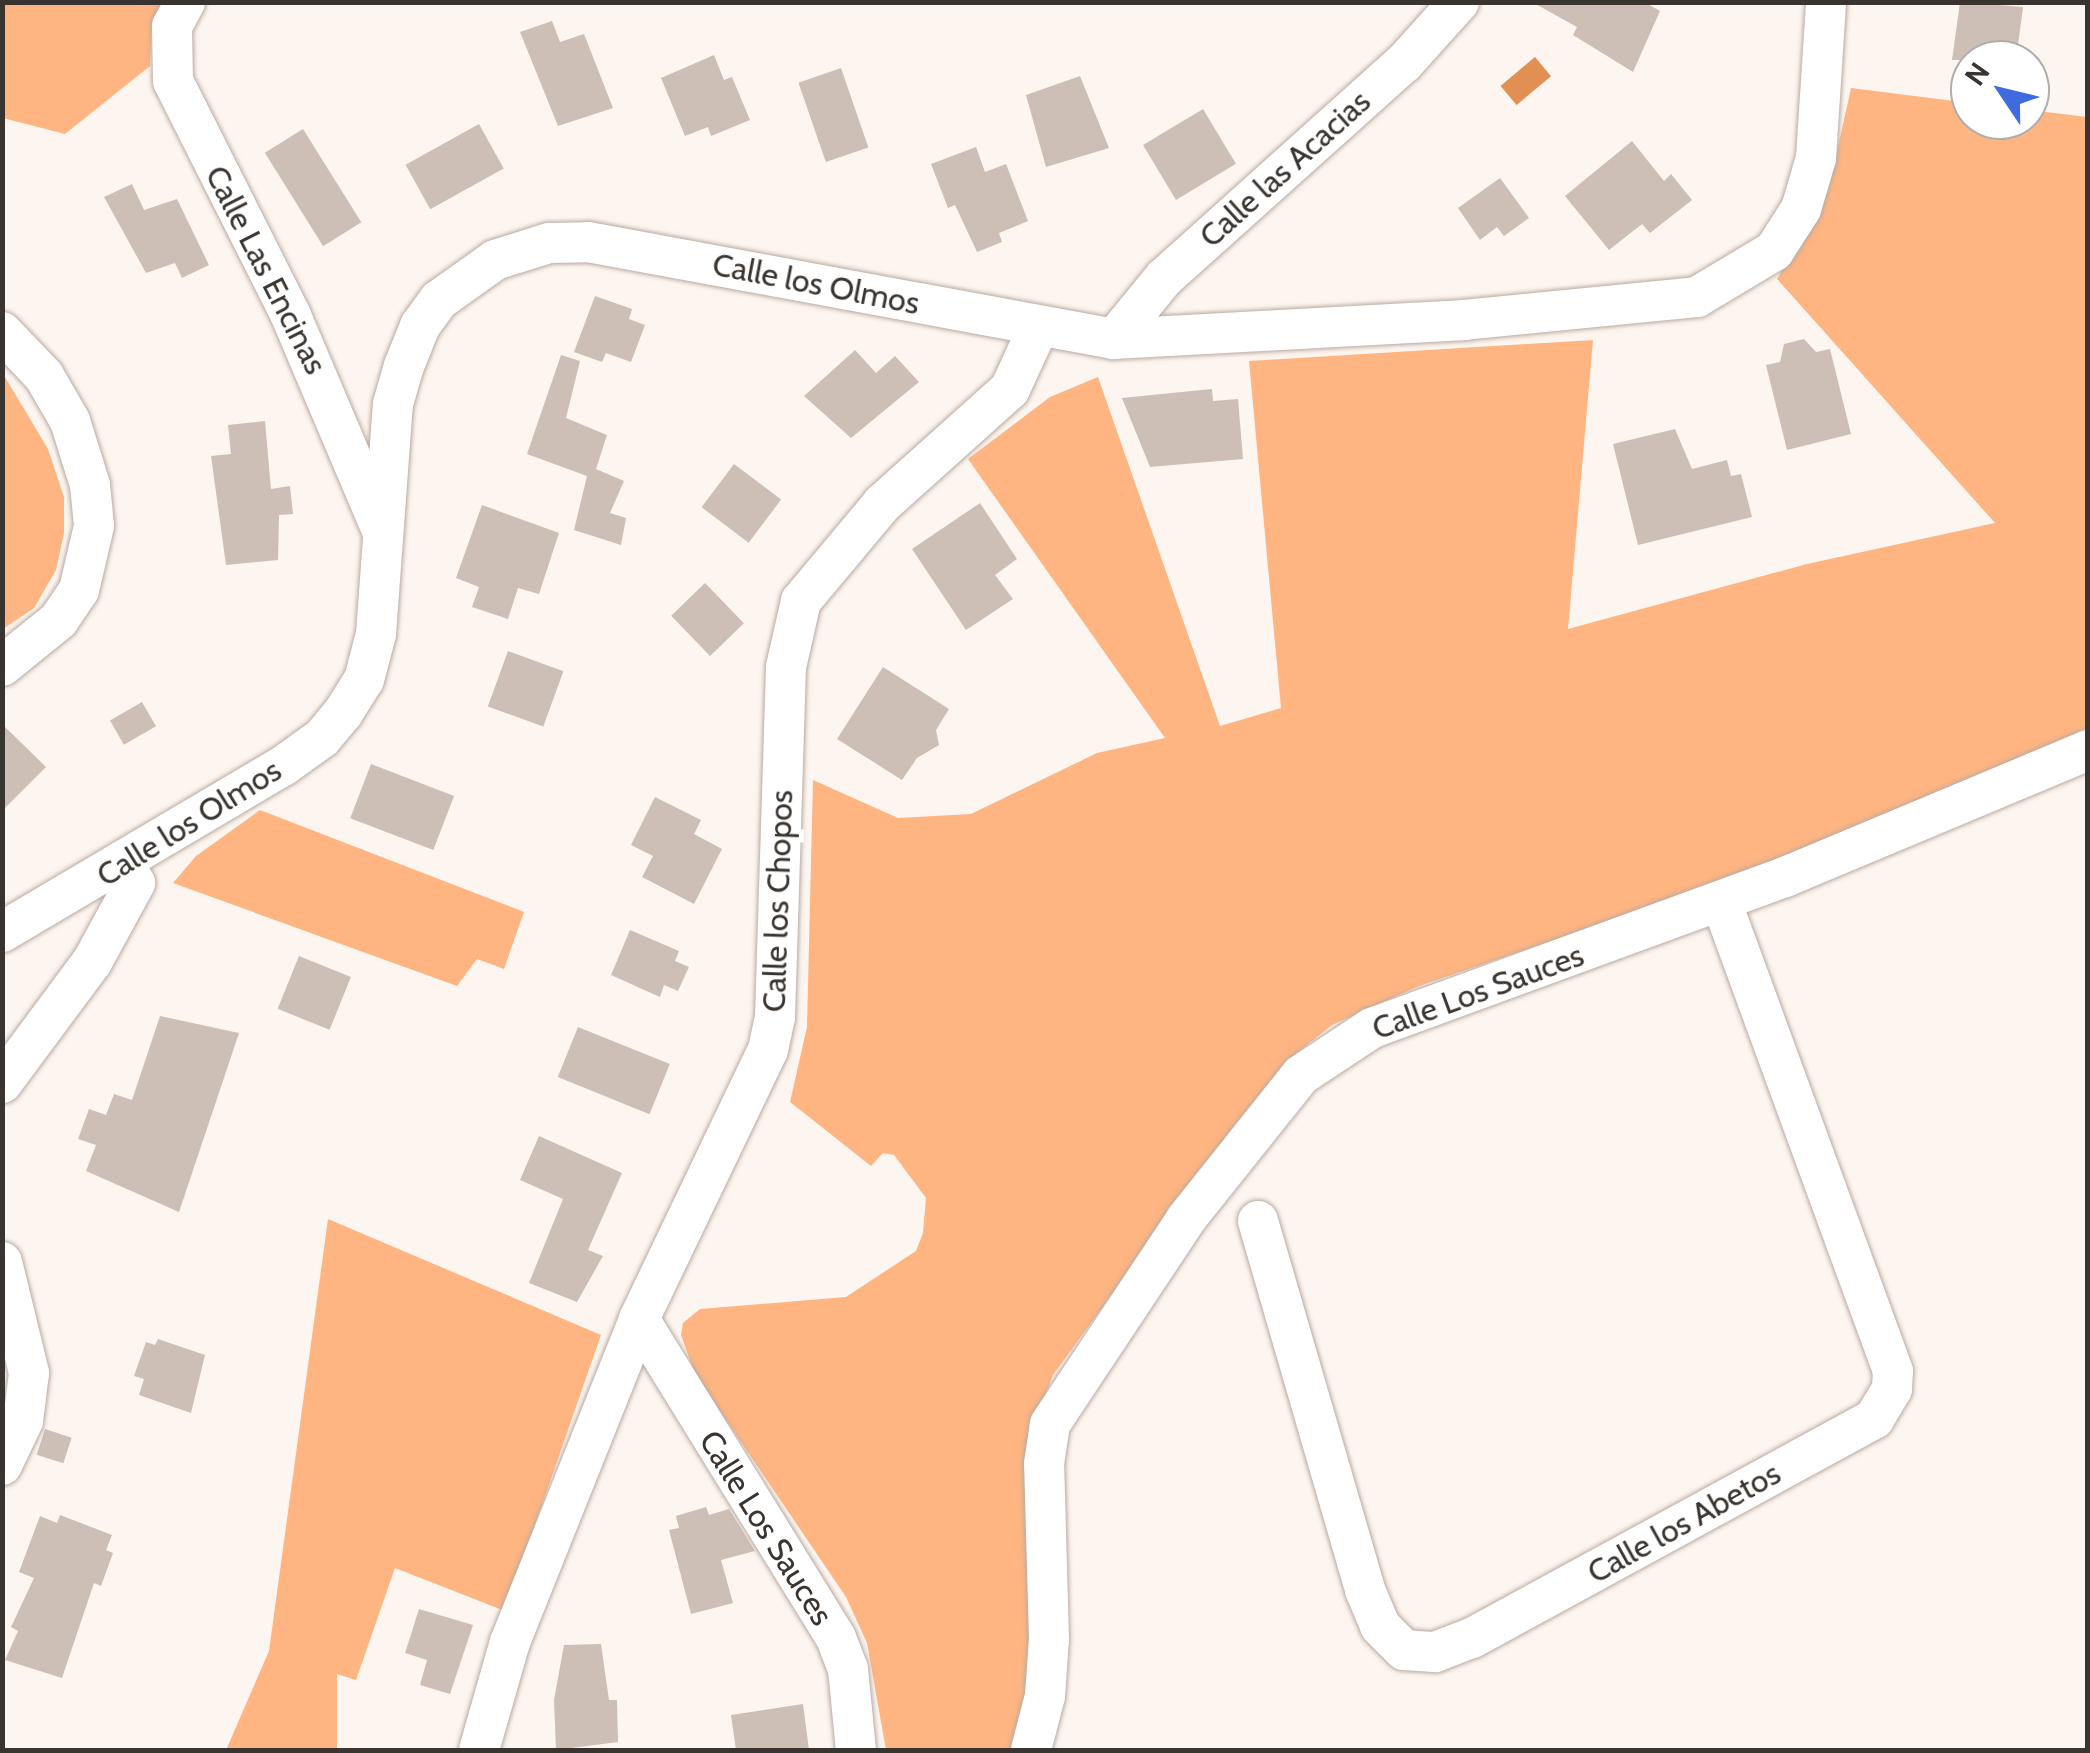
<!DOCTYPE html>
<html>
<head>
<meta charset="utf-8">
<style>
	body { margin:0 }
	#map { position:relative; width:2090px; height:1753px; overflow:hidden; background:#fdf5ef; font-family:Cabin,sans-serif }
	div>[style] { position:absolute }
	.green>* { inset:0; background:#feb582 }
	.water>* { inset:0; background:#e18f52; transform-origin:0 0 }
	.building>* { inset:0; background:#cdbfb6; transform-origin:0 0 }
	.roads { filter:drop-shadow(0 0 2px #b8aaa2) drop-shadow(0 0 2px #b8aaa2) }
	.street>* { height:40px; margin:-20px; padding:0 20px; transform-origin:20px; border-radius:20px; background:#fff }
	span { translate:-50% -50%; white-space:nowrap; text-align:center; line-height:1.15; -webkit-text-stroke:10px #fff; paint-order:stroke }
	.street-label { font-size:32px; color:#393430 }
	.frame { position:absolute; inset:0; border:5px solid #393430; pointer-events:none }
	.north { position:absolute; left:1950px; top:40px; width:100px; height:100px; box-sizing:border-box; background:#fff; border:2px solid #b0aeac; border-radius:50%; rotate:305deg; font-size:28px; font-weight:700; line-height:40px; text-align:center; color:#393430 }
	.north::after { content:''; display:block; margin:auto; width:35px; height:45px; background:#406bdc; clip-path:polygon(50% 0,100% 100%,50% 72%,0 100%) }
</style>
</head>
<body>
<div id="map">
	<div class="green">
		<i style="clip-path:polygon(2px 3px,162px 3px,152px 21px,150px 66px,65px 134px,3px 118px)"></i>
		<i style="clip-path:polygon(1851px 88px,1970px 103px,1970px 120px,2030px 120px,2030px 110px,2087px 117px,2087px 728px,1769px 867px,1419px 986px,1332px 1025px,1294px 1055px,1236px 1123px,1053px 1375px,1039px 1411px,1029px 1698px,1010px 1750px,886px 1750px,867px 1643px,846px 1597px,695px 1374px,681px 1335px,683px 1323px,700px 1309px,846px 1297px,916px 1251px,923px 1233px,926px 1198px,894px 1155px,883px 1153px,871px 1166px,790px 1102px,807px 1027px,813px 780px,898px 818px,971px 814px,1097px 753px,1165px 738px,968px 459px,1050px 397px,1098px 377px,1220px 726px,1281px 708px,1249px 361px,1593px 340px,1568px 629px,1807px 564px,1995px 523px,1777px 279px,1829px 188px)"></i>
		<i style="clip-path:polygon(2px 372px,48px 449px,64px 497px,64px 533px,56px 570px,34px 608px,3px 629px)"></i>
		<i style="clip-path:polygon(260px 810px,524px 912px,504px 969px,477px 959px,457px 986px,173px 883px,196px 856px)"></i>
		<i style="clip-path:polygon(328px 1219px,601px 1335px,505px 1611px,395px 1568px,356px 1680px,337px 1674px,337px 1750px,226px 1750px,269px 1651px)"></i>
	</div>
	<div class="water">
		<i style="left:1535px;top:57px;width:25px;height:45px;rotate:50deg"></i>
	</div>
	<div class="building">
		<i style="clip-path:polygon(1532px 2px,1644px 2px,1660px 11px,1633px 72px,1573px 35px,1577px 27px)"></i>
		<i style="clip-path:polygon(1960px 2px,2023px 7px,2016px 60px,1952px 60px)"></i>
		<i style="clip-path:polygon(552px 21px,560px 42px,584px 34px,613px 108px,558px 126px,520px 32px)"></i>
		<i style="clip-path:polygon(714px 55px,724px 80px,732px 77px,750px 120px,711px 136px,708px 127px,685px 136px,661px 78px)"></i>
		<i style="left:841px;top:68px;width:84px;height:45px;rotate:71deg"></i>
		<i style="clip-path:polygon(1080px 76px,1109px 148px,1046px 167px,1026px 95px)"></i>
		<i style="left:1203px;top:109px;width:64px;height:70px;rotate:59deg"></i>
		<i style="left:479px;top:124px;width:51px;height:84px;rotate:61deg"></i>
		<i style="left:303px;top:129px;width:110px;height:45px;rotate:58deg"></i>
		<i style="clip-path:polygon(1632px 141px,1664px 181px,1671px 174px,1692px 200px,1650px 233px,1642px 224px,1609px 250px,1565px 196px)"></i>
		<i style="clip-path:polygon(976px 147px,985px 172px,1006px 164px,1028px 221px,999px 233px,1002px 242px,977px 252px,955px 205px,948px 208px,931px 164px)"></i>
		<i style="clip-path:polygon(1500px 178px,1529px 218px,1504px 236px,1497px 227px,1480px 240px,1458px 208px)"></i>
		<i style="clip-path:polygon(132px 184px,144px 210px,177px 199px,209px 265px,182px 278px,175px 263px,146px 273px,104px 197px)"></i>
		<i style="clip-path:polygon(595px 296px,632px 309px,629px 319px,645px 325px,631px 362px,606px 353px,602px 362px,574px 352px)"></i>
		<i style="clip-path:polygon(1804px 339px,1816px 352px,1830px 349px,1851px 434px,1787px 450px,1766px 365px,1780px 362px,1784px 344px)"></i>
		<i style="clip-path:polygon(855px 350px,876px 373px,895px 356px,919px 382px,851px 438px,804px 396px)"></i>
		<i style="clip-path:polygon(561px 355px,580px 361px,566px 418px,607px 435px,596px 469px,624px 481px,610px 513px,626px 518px,621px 545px,574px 530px,587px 476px,527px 454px)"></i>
		<i style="clip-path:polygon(1212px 389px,1213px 401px,1238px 399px,1243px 459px,1150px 467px,1122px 398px)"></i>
		<i style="clip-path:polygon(265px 421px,271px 489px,290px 486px,293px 514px,279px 515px,278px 560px,226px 565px,211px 456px,231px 454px,228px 425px)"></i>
		<i style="clip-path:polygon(1675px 429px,1692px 469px,1727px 460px,1731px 476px,1741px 474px,1752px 517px,1638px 545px,1613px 444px)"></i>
		<i style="left:734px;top:464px;width:59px;height:54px;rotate:37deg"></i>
		<i style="clip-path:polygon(980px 503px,1017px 559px,995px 575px,1013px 599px,966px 630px,912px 549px)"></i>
		<i style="clip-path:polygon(482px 505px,559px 533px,539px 594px,518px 588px,508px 619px,472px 607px,479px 587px,456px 578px)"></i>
		<i style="left:705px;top:583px;width:56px;height:47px;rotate:46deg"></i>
		<i style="left:508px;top:651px;width:59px;height:59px;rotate:20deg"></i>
		<i style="clip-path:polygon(883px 667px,949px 709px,936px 730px,939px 745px,917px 758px,902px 780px,837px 739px)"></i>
		<i style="left:142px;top:702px;width:28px;height:37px;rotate:60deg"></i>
		<i style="clip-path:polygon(2px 724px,46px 767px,2px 811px)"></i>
		<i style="left:371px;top:764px;width:89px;height:58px;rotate:21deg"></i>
		<i style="clip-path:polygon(655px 797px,701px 820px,694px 834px,722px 849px,694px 904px,642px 877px,653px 856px,631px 845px)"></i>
		<i style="clip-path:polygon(630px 930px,679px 951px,675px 961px,689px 967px,678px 991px,664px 985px,660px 997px,611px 975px)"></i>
		<i style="left:299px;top:956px;width:56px;height:57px;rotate:22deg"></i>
		<i style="clip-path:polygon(160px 1016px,239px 1033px,179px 1212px,86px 1171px,96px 1145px,78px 1139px,89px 1109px,106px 1115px,114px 1094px,132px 1100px)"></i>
		<i style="left:578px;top:1027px;width:99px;height:54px;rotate:22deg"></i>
		<i style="clip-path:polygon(539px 1136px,622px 1173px,588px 1250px,603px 1256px,577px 1302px,529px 1283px,563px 1199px,520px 1180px)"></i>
		<i style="clip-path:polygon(158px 1339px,205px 1355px,191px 1413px,139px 1395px,144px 1379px,134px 1376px,146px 1342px,155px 1345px)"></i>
		<i style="left:45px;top:1429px;width:28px;height:27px;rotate:18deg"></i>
		<i style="clip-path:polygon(706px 1507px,709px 1515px,729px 1509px,755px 1551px,721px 1560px,733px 1603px,691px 1614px,669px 1530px,679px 1528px,676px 1516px)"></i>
		<i style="clip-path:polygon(60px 1515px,112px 1535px,106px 1550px,113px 1553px,101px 1586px,94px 1583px,62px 1678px,5px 1660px,18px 1631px,11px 1627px,34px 1578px,19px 1572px,40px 1516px,57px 1523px)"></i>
		<i style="clip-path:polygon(419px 1609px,473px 1625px,450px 1694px,420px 1685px,427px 1660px,405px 1653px)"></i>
		<i style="clip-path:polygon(601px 1644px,609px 1700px,617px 1700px,618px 1742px,556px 1750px,554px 1700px,564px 1645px)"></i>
		<i style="clip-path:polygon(803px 1704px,809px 1750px,736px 1750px,731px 1715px)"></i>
	</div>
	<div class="roads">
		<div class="street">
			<i style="left:185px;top:2px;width:27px;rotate:118deg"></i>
			<i style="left:172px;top:26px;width:55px;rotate:89deg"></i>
			<i style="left:173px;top:81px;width:263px;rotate:63.3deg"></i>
			<i style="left:291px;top:316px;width:233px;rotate:67deg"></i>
			<i style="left:2px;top:332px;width:61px;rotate:46.3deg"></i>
			<i style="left:44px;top:376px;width:52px;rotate:60deg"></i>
			<i style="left:70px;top:421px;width:67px;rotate:72.6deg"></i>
			<i style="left:90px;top:485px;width:41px;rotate:84.4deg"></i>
			<i style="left:94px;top:526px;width:66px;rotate:103.2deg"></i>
			<i style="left:79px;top:590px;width:36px;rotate:124deg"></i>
			<i style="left:59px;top:620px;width:73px;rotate:141.1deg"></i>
			<i style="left:1114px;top:339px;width:79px;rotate:-50.7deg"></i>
			<i style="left:1164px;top:278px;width:322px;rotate:-41.9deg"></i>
			<i style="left:1404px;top:63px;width:82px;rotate:-48deg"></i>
			<i style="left:2px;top:932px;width:326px;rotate:-30.6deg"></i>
			<i style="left:283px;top:766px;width:48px;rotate:-35.7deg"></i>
			<i style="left:322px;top:738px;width:33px;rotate:-50deg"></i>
			<i style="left:343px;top:713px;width:39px;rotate:-58deg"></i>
			<i style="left:364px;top:680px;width:48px;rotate:-75.4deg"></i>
			<i style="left:376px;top:634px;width:231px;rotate:-85.8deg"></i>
			<i style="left:393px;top:404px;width:40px;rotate:-74deg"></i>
			<i style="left:404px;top:366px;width:43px;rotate:-68.2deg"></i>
			<i style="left:420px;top:326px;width:32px;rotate:-54deg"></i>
			<i style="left:439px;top:300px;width:69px;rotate:-35.5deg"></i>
			<i style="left:495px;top:260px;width:57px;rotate:-17.5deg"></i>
			<i style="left:549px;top:243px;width:39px;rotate:-1deg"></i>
			<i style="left:588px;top:242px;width:535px;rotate:10.45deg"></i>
			<i style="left:1114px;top:339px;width:351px;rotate:-3.1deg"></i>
			<i style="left:1464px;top:320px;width:234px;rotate:-5.6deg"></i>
			<i style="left:1697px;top:297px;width:90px;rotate:-30.9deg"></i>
			<i style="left:1774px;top:251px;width:50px;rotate:-57.3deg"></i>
			<i style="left:1801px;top:209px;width:53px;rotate:-73.6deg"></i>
			<i style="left:1816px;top:158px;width:156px;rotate:-86.3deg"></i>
			<i style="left:2px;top:1083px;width:151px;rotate:-53.4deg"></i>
			<i style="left:92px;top:962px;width:90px;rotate:-61.4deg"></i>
			<i style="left:135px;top:883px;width:21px;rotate:-121deg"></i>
			<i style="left:1258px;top:1221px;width:384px;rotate:73.8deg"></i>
			<i style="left:1365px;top:1590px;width:39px;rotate:67deg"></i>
			<i style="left:1380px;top:1626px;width:34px;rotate:45deg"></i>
			<i style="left:1404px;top:1650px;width:31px;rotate:4deg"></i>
			<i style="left:1435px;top:1652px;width:40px;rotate:-21deg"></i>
			<i style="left:1472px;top:1638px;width:458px;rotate:-28.6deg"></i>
			<i style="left:1874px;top:1419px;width:35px;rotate:-59deg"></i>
			<i style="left:1892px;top:1389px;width:18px;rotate:-87deg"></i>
			<i style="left:1893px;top:1371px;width:500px;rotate:-110.1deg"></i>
			<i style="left:2px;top:1262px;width:114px;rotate:76.3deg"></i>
			<i style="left:29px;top:1373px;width:48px;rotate:97.1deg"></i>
			<i style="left:23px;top:1421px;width:49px;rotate:115.5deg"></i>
			<i style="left:639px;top:1319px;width:375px;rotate:58.3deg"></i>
			<i style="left:836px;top:1638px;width:33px;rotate:69deg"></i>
			<i style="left:848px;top:1669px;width:81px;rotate:84.4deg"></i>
			<i style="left:479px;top:1750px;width:112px;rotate:-74deg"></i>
			<i style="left:510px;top:1642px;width:348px;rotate:-68.2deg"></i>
			<i style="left:639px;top:1319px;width:298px;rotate:-64.4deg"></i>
			<i style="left:768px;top:1050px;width:34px;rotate:-78deg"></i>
			<i style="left:775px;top:1017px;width:350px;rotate:-88.2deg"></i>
			<i style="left:786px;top:667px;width:68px;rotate:-77.2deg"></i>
			<i style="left:801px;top:601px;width:126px;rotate:-50.1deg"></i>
			<i style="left:882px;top:504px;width:172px;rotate:-41.9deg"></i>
			<i style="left:1010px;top:389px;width:67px;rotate:-65.3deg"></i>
			<i style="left:1031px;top:1750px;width:56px;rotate:-75.5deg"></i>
			<i style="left:1045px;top:1696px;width:57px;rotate:-86deg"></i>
			<i style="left:1049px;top:1639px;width:175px;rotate:-91.6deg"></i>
			<i style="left:1044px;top:1464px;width:40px;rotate:-81.5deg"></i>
			<i style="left:1050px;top:1424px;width:246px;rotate:-56.4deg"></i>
			<i style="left:1186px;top:1219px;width:184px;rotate:-51.4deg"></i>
			<i style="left:1301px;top:1075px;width:85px;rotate:-33.5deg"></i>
			<i style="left:1372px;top:1028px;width:440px;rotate:-20.1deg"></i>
			<i style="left:1785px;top:877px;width:329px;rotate:-22.7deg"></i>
		</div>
	</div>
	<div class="street-label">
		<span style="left:1285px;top:169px;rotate:-42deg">Calle las Acacias</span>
		<span style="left:266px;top:270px;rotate:63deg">Calle Las Encinas</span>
		<span style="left:816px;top:284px;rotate:11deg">Calle los Olmos</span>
		<span style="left:189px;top:823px;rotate:-32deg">Calle los Olmos</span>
		<span style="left:778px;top:901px;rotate:-88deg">Calle los Chopos</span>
		<span style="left:1478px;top:992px;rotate:-20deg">Calle Los Sauces</span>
		<span style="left:1684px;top:1523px;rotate:-29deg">Calle los Abetos</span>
		<span style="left:766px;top:1528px;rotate:58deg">Calle Los Sauces</span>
	</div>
	<div class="frame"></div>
	<div class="north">N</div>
</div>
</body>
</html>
